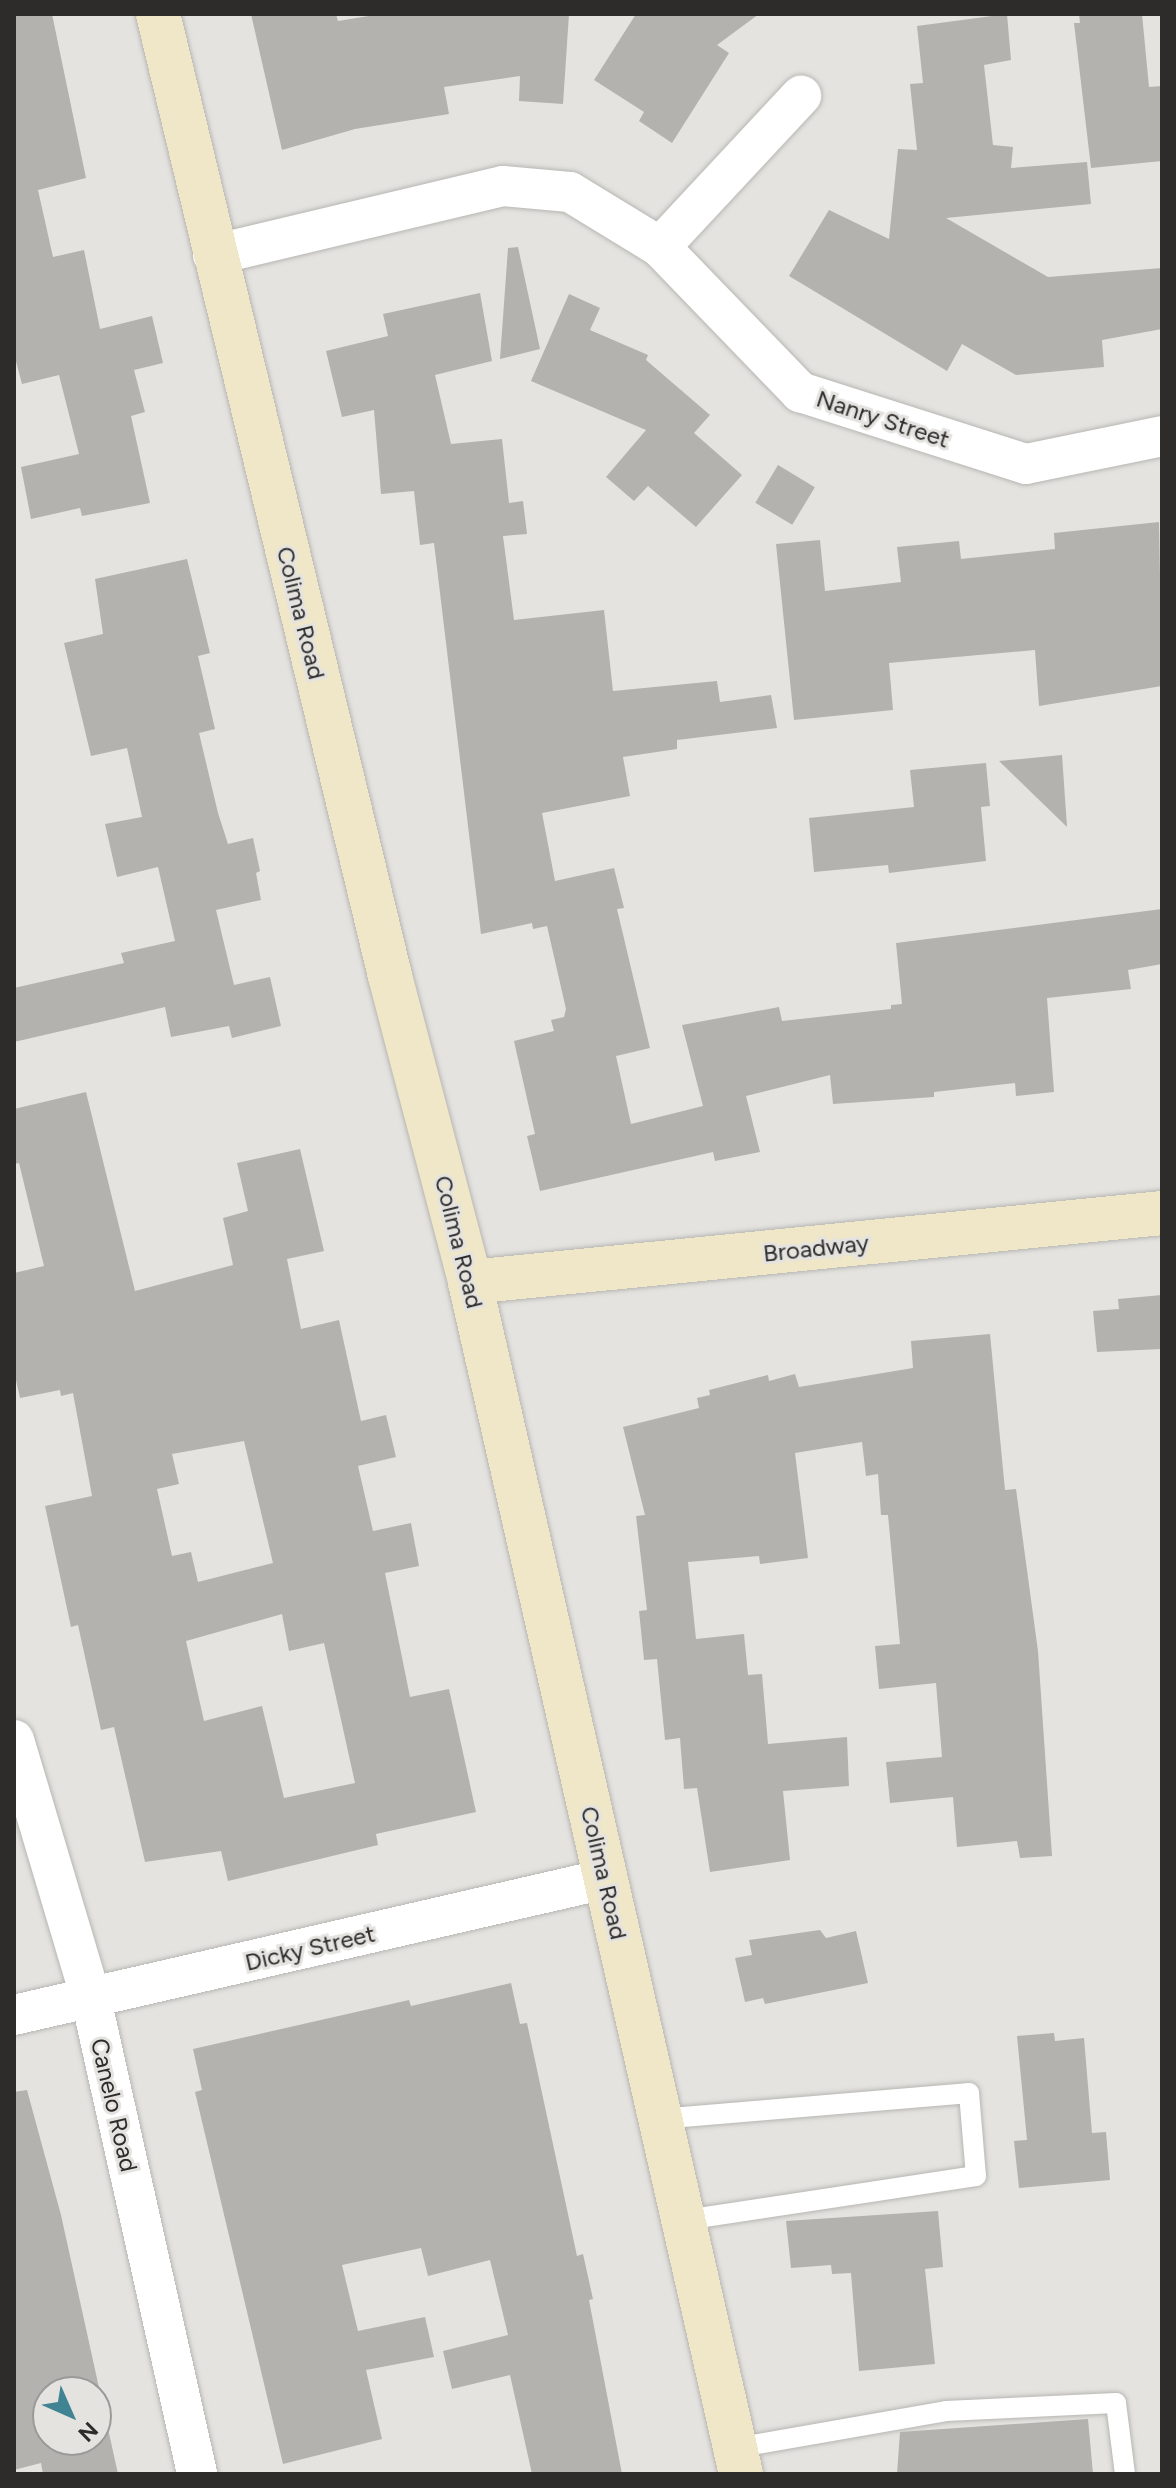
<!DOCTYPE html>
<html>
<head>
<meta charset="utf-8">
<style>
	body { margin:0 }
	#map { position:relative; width:1176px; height:2488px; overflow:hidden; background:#e4e3e0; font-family:Figtree,sans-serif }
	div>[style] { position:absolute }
	.building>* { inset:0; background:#b3b2ae; transform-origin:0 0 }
	.roads { filter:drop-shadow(0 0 2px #b7b6b2) drop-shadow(0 0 2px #b7b6b2) }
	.lane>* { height:20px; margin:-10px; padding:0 10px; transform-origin:10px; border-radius:10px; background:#fff }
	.street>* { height:40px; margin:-20px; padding:0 20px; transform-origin:20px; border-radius:20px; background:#fff }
	.secondary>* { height:44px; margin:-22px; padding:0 22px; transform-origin:22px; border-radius:22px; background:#f0e7c8 }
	span { translate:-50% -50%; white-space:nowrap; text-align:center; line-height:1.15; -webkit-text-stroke:6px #e4e3e0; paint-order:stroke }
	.street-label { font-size:24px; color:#2d2c2b }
	.frame { position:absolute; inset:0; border:16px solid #2d2c2b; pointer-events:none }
	.north { position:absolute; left:32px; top:2376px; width:80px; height:80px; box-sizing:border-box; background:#e4e3e0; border:2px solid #9b9a98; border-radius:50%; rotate:135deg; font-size:22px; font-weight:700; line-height:32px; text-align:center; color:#2d2c2b }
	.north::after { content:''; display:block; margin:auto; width:28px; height:36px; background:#408493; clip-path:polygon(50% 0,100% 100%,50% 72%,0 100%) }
</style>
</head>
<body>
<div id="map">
	<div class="building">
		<i style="clip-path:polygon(14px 14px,52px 14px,86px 178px,38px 190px,53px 257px,84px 250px,100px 329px,152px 316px,163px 363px,134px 370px,145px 412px,131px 416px,150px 503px,82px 516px,80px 508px,31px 519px,21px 467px,79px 454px,59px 375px,22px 384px,14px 354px)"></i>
		<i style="clip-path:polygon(251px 14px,336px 14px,338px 21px,381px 14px,569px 14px,563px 104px,519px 101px,520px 76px,444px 87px,449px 114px,355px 129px,282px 150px)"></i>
		<i style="clip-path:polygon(636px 14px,759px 14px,717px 45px,729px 53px,672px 143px,639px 121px,644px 112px,594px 80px)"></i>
		<i style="clip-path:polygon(1007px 14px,1011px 60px,984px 65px,993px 145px,1013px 147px,1011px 168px,1087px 162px,1091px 204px,946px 218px,1048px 277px,1162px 268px,1162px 329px,1102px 340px,1104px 367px,1016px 375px,962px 344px,947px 371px,789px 276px,829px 210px,889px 239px,898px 149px,917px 150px,910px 84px,923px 83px,917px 26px)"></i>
		<i style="clip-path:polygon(1079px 14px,1142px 14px,1149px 87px,1162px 86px,1162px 161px,1091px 168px,1074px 23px,1080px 23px)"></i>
		<i style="clip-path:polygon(518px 247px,540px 349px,500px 359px,508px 248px)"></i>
		<i style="clip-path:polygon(480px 293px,492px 361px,435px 375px,451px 444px,502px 439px,509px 503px,523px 501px,527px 534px,503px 536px,514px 620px,604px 610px,613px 691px,717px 681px,720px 702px,771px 695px,777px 728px,677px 740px,677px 749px,623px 757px,630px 796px,542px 813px,555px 881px,614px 868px,624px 908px,617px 909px,650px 1048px,616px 1056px,631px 1124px,703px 1106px,682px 1025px,779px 1007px,782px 1021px,891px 1009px,891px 1005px,902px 1004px,896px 943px,1162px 909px,1162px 964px,1128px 970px,1131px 989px,1047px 998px,1054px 1092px,1016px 1096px,1015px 1083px,934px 1092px,934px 1097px,833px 1104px,830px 1075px,746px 1096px,760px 1152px,715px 1161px,713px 1152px,540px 1191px,527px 1136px,535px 1134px,514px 1041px,554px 1031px,551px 1020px,564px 1017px,566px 1009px,547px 926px,533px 929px,532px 923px,481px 934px,434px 543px,420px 545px,414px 491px,381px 494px,374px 410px,342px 417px,326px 351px,388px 336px,383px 314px)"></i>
		<i style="clip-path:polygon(569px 294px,600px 308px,590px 330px,648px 355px,646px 360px,710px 415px,694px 433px,742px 475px,696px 527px,648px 486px,634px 501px,606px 477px,646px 430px,531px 381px)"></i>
		<i style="left:778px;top:465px;width:43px;height:44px;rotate:31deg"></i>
		<i style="clip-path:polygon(1159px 522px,1162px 686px,1039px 706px,1035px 650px,889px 663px,893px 710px,794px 720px,776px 544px,820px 540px,825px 591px,901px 582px,897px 547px,959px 541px,961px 559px,1055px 549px,1054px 533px)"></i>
		<i style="clip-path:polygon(187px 559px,210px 653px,198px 656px,215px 729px,199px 733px,218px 813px,228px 844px,253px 838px,260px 871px,256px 873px,261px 900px,216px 910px,234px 985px,270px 977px,281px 1026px,232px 1038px,229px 1026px,171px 1037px,165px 1007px,14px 1042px,14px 988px,124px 963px,121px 953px,175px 941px,158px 867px,117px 877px,105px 824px,142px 817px,127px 748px,91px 756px,64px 643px,103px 634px,95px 579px)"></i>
		<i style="clip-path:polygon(1062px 755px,1067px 827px,999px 761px)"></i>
		<i style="clip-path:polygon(986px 763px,990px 806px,981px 807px,986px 861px,889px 873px,888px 865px,814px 872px,809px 818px,914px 807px,910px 770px)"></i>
		<i style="clip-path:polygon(evenodd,86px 1092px,135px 1291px,233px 1265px,223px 1218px,248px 1211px,237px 1163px,300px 1149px,324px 1251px,287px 1259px,301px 1329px,339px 1320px,361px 1421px,386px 1415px,396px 1457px,358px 1466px,373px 1531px,411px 1523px,419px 1566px,385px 1573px,410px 1697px,449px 1689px,476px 1812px,376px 1834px,378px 1845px,228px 1881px,221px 1851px,145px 1862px,114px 1727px,101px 1730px,78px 1625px,71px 1627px,45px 1506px,92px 1496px,73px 1393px,61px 1396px,60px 1390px,20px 1398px,14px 1371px,14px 1273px,44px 1266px,19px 1163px,14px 1164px,14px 1109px,86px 1092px,244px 1441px,273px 1563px,198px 1582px,191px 1552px,172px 1556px,157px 1489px,179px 1484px,172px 1454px,244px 1441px,86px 1092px,282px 1614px,289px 1651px,324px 1643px,355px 1783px,284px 1798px,262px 1706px,204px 1721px,186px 1641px,282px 1614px)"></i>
		<i style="clip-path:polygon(1162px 1295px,1162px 1349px,1097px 1352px,1093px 1311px,1119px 1309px,1118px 1299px)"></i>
		<i style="clip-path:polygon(990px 1334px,1005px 1490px,1016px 1489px,1038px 1651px,1052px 1856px,1020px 1858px,1017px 1841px,957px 1847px,953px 1797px,890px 1803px,886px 1762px,942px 1757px,936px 1683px,879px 1689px,875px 1646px,900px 1644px,888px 1515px,881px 1515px,878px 1474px,866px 1476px,862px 1442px,795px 1453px,808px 1558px,760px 1564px,759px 1556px,688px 1562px,696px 1639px,744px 1634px,748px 1675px,762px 1674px,768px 1744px,847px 1737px,849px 1786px,783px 1791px,790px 1860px,710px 1872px,697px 1788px,684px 1789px,680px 1738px,665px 1740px,657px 1659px,644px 1660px,639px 1611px,647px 1610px,636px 1516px,645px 1515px,623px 1427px,699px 1408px,697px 1398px,710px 1395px,709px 1390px,768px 1375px,769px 1381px,795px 1374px,799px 1387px,913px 1368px,911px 1341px)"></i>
		<i style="clip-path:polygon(820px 1930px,826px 1938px,856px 1931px,868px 1983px,765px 2004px,763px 1998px,745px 2002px,735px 1958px,752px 1955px,749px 1940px)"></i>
		<i style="clip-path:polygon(511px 1983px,520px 2024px,527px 2023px,577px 2256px,583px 2254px,593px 2299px,589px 2300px,622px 2474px,532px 2474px,510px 2375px,452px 2389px,443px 2351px,508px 2335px,490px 2260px,428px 2276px,421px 2248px,342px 2265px,358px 2331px,425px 2317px,434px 2357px,366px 2370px,382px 2439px,283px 2464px,195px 2092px,202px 2090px,193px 2049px,409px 2000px,411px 2006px)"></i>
		<i style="clip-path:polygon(1054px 2033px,1055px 2041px,1084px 2038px,1092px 2133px,1106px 2132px,1110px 2180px,1019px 2188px,1014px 2141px,1027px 2140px,1017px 2036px)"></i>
		<i style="clip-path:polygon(evenodd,27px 2090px,61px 2215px,118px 2474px,43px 2474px,41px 2463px,14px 2470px,14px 2092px,27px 2090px,48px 2392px,96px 2392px,96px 2440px,48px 2440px,48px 2392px)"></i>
		<i style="clip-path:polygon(938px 2211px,943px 2267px,925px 2269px,935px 2364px,859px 2371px,851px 2273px,832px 2274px,831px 2265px,791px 2268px,786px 2221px)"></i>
		<i style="clip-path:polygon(1088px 2419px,1093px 2474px,897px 2474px,900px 2432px)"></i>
	</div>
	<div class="roads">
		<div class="lane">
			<i style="left:660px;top:2119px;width:310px;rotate:-4.8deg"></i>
			<i style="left:969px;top:2093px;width:83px;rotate:85.2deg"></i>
			<i style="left:976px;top:2176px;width:295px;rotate:171.4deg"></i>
			<i style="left:735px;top:2448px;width:214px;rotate:-9.9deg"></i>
			<i style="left:946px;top:2411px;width:170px;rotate:-2.7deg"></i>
			<i style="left:1116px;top:2403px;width:72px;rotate:82.8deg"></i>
		</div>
		<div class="street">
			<i style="left:660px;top:247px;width:207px;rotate:-47deg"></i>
			<i style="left:213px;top:255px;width:298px;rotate:-13.4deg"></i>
			<i style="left:503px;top:186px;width:67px;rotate:5.1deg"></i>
			<i style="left:570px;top:192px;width:105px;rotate:31.4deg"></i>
			<i style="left:660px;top:247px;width:202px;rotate:46deg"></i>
			<i style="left:800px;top:392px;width:237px;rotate:17.7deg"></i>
			<i style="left:1026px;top:464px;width:139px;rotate:-11.6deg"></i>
			<i style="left:14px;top:1740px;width:270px;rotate:73.4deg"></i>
			<i style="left:91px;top:1999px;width:487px;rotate:77.4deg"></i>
			<i style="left:14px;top:2015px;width:606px;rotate:-12.96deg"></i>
		</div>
		<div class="secondary">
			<i style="left:158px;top:14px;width:990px;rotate:76.44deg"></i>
			<i style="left:390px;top:976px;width:316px;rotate:75.3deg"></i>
			<i style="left:470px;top:1282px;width:1222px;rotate:77.19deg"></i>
			<i style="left:470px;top:1282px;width:695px;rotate:-5.69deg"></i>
		</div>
	</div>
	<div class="street-label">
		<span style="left:883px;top:419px;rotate:18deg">Nanry Street</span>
		<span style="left:301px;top:613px;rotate:76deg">Colima Road</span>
		<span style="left:459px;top:1242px;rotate:76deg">Colima Road</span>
		<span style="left:816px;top:1248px;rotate:-6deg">Broadway</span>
		<span style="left:604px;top:1873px;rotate:77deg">Colima Road</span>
		<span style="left:310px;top:1948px;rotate:-13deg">Dicky Street</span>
		<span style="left:114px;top:2105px;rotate:77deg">Canelo Road</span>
	</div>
	<div class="frame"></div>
	<div class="north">N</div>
</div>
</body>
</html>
